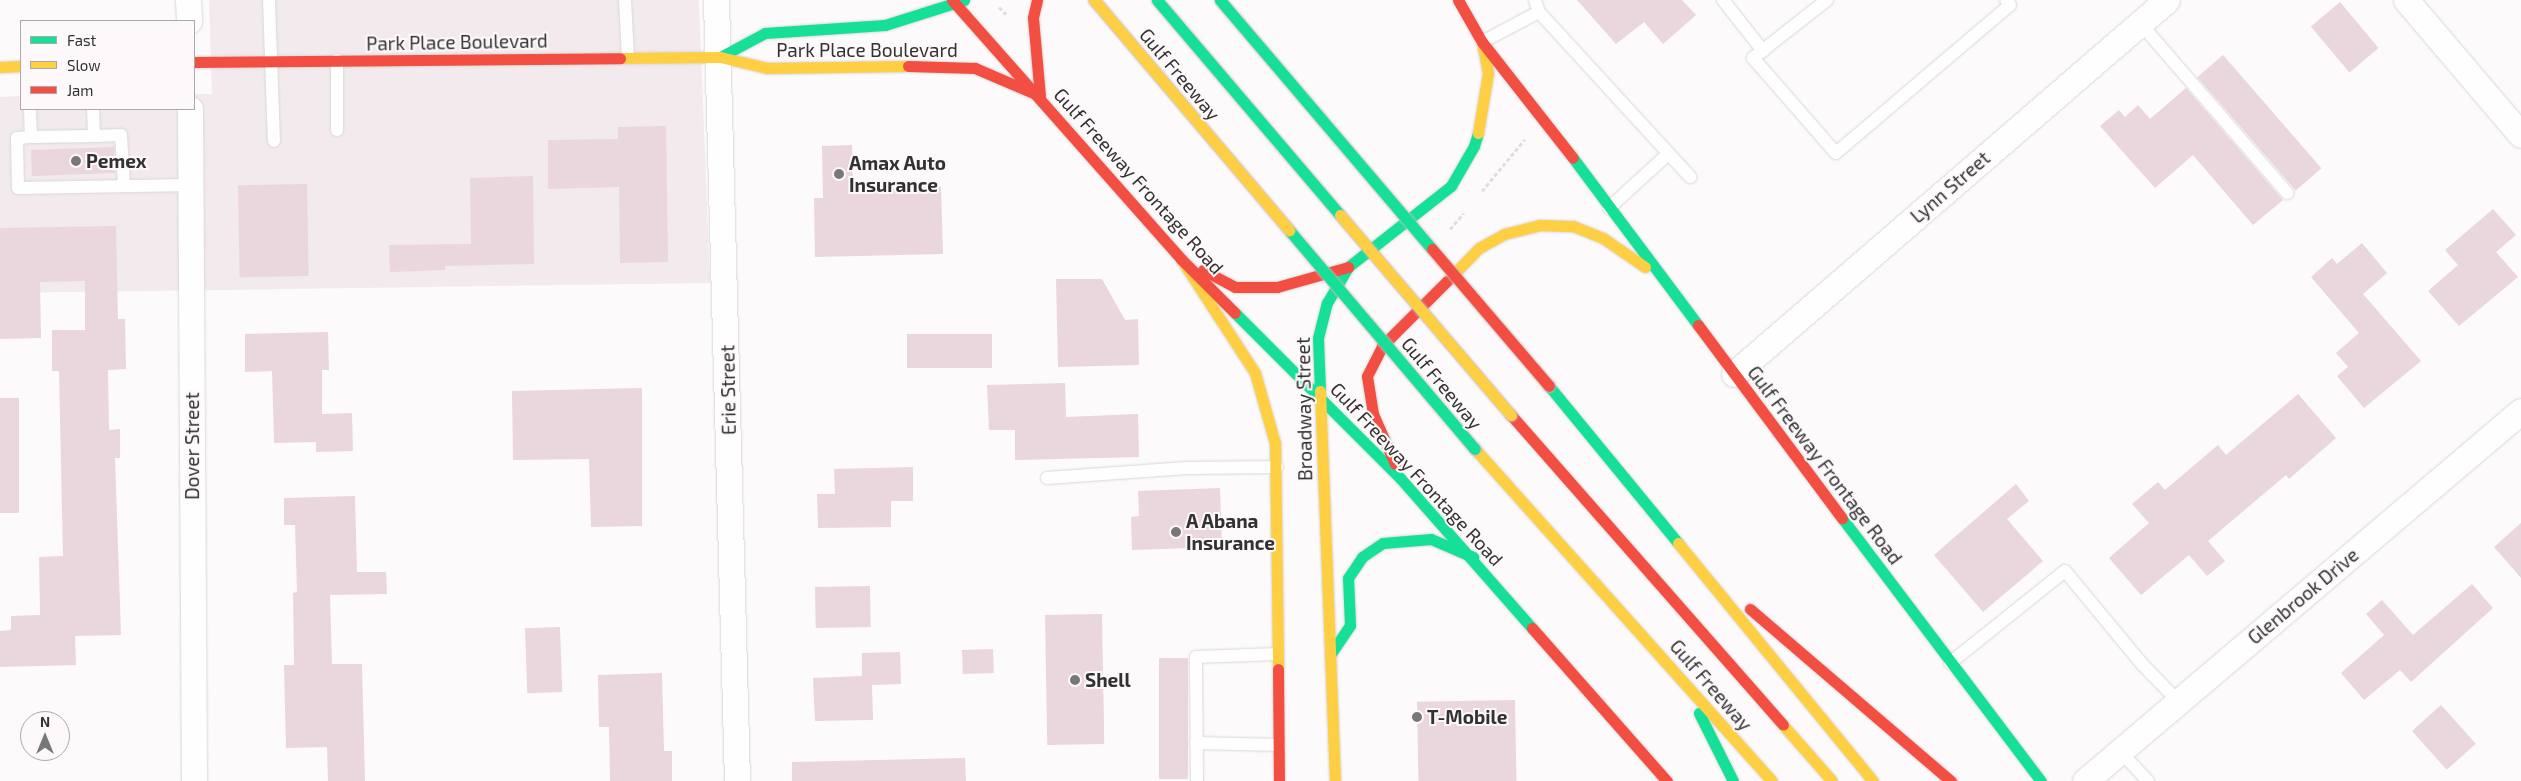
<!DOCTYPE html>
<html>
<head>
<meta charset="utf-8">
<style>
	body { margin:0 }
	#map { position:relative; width:2521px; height:781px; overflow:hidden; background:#fcfafb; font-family:"Exo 2",sans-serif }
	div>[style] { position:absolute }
	.built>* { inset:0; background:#f2eaed }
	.building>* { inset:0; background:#ead6dd; transform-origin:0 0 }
	.path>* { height:3px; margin-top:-1.5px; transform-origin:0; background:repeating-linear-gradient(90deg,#dfdfdf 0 4px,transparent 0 6.5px) }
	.roads { filter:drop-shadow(0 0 1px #d9d7d8) drop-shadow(0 0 1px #d9d7d8) }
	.lane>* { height:12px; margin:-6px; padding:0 6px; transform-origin:6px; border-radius:6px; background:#fffefe }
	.street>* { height:25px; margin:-12.5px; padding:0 12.5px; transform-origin:12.5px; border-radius:12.5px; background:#fffefe }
	.fast>* { height:11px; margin:-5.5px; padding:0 5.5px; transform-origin:5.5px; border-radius:5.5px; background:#16e098 }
	.slow>* { height:11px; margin:-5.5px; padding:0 5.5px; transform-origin:5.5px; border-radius:5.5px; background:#ffcf43 }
	.jam>* { height:11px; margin:-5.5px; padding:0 5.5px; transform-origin:5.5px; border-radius:5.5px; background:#f24e42 }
	.bridges { filter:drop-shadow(0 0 1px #c7babe) drop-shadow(0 0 1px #c7babe) }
	.fast-bridge>* { height:11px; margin:-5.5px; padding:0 5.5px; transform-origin:5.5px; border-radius:5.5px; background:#16e098 }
	.slow-bridge>* { height:11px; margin:-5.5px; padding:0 5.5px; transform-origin:5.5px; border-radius:5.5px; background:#ffcf43 }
	.jam-bridge>* { height:11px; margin:-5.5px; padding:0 5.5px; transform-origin:5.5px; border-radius:5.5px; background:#f24e42 }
	.dots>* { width:14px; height:14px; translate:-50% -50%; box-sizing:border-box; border:2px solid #fdf9fa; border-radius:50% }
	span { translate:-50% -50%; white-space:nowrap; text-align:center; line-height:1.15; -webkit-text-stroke:4px #fdf9fa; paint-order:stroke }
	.street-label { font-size:19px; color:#333232 }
	.poi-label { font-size:19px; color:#333232; font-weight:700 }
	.left { translate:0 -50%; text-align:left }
	.legend { position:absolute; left:20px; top:20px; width:175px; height:90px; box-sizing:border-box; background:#fdf9fa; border:1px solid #aca9aa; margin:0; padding:6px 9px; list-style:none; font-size:15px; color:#333232 }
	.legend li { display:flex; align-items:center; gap:10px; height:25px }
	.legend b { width:25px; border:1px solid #aca9aa }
	.north { position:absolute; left:20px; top:711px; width:50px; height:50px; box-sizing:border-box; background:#fdf9fa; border:1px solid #aca9aa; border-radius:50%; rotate:0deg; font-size:14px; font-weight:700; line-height:20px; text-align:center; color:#333232 }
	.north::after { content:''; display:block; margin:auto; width:18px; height:22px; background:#797878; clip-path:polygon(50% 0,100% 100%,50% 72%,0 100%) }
</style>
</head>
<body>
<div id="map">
	<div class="built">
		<i style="clip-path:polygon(209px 0,699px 0,710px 283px,0 293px,0 97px,21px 96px,21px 109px,194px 109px,194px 94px,212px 94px)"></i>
	</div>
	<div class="building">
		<i style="clip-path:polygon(1577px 0,1682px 0,1696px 15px,1663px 44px,1644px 22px,1616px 44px)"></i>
		<i style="left:2340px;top:2px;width:60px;height:38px;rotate:50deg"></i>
		<i style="left:2223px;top:55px;width:150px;height:34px;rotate:49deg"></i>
		<i style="clip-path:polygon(2186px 88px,2283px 200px,2253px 225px,2193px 155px,2155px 188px,2100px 126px,2119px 110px,2125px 117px,2138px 105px,2150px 119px)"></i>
		<i style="clip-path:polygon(666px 126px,668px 262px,620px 263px,619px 187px,548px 189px,548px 140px,618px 139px,618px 127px)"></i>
		<i style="clip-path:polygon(852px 145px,853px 189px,941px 187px,943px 254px,815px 257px,814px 198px,823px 198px,822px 146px)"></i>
		<i style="left:114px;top:147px;width:26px;height:83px;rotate:88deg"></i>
		<i style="clip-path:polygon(533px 176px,534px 264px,445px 266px,445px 270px,390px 272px,389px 245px,471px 244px,470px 178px)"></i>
		<i style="left:307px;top:184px;width:92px;height:69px;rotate:89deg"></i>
		<i style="clip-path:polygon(2493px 209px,2516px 235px,2496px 252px,2518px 277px,2459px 326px,2428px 291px,2458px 265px,2445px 250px)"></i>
		<i style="clip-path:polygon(116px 226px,118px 319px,125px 319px,126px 369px,108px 370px,109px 430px,120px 429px,120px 458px,115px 458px,121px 635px,75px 636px,76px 665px,0 667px,0 631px,11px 630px,11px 616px,40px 615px,39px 557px,63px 556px,59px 371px,52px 371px,52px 330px,85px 330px,85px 281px,40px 282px,41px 338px,0 339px,0 228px)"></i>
		<i style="clip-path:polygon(2362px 243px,2387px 273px,2363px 294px,2421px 361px,2364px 408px,2337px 376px,2348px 367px,2336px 353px,2359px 333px,2311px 277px,2332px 258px,2337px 264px)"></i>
		<i style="clip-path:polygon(1056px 279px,1102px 279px,1125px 320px,1138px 319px,1139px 365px,1058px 367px)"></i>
		<i style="clip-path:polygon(328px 332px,329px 370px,322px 370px,322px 414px,352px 413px,353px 451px,316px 452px,316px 442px,274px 443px,272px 371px,245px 372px,245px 334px)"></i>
		<i style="left:992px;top:334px;width:34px;height:85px;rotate:90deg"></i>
		<i style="clip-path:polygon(1065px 383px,1066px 417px,1138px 414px,1139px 457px,1015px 460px,1015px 430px,989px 430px,987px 385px)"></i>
		<i style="clip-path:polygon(642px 388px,642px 526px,591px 527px,589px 459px,513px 460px,512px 391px)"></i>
		<i style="clip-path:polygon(2298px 394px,2336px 438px,2289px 479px,2286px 475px,2208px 541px,2225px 561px,2207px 576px,2189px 555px,2141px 595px,2109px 558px,2149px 523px,2132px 504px,2158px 482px,2165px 490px,2218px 445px,2226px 455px)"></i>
		<i style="left:0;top:398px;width:19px;height:115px"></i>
		<i style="clip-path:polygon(913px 467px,913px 501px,891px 501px,891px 527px,818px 528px,817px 494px,835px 494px,834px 469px)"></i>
		<i style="clip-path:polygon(2016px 484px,2029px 501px,2007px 519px,2043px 561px,1983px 612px,1934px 555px)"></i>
		<i style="clip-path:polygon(1220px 488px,1222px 547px,1132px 550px,1131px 517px,1139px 516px,1138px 491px)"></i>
		<i style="clip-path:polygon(355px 496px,357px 572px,386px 572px,387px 594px,330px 595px,332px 664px,362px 664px,365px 781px,328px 781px,327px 747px,286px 748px,284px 665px,294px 665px,293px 593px,297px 592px,295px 525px,284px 525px,284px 498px)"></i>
		<i style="clip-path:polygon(2521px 523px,2521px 578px,2494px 547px)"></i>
		<i style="clip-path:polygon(2472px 584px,2493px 608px,2411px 682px,2400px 670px,2364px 700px,2341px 673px,2384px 635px,2366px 614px,2382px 600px,2413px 635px)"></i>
		<i style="left:870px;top:586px;width:41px;height:55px;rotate:89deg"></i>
		<i style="left:1102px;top:614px;width:130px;height:57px;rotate:89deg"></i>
		<i style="left:560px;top:627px;width:65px;height:35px;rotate:88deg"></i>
		<i style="left:993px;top:649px;width:24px;height:31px;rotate:88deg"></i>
		<i style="clip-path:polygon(900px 652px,901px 684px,872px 685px,873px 720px,815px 721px,813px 678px,862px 676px,862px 653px)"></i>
		<i style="left:1188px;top:658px;width:121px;height:29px;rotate:90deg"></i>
		<i style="clip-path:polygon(662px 673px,664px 751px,672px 751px,672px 781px,610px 781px,609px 727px,599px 727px,598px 675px)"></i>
		<i style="left:1515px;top:700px;width:81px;height:98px;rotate:89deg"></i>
		<i style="left:2441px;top:705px;width:52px;height:39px;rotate:48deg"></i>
		<i style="clip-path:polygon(965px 758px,966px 781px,792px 781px,792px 762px)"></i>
	</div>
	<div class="path">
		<i style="left:999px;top:7px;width:10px;rotate:45deg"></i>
		<i style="left:1482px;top:191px;width:67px;rotate:-50.4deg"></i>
		<i style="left:1450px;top:229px;width:21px;rotate:-49deg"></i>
	</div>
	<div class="roads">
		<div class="lane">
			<i style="left:269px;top:0;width:141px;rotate:88deg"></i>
			<i style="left:625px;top:0;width:58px;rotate:87deg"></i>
			<i style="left:1535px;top:0;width:13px;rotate:72deg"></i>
			<i style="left:1539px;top:12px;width:224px;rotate:47.5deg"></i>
			<i style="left:1723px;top:0;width:65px;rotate:51.9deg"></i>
			<i style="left:1827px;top:0;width:94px;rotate:141.9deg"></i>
			<i style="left:1753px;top:58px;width:126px;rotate:48.9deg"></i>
			<i style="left:1836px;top:153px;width:228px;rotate:-40.4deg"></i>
			<i style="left:2010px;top:5px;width:6px;rotate:-129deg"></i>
			<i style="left:2140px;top:23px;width:225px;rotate:49.1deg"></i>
			<i style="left:1482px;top:42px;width:64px;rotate:-27.8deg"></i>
			<i style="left:30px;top:109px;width:28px;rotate:88deg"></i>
			<i style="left:31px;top:137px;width:63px;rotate:-0.9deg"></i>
			<i style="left:94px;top:136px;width:27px;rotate:-92deg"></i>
			<i style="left:337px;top:130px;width:70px;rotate:-90deg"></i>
			<i style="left:94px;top:136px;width:27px;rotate:-2deg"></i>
			<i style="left:121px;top:135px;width:51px;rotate:86.6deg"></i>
			<i style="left:31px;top:137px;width:14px;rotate:176deg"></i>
			<i style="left:17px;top:138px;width:50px;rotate:88.9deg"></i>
			<i style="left:18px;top:188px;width:173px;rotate:-1deg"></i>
			<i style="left:1609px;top:208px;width:80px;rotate:-42.5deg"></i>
			<i style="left:1047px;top:478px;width:140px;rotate:-4.1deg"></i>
			<i style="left:1187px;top:468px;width:90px;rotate:-0.6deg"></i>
			<i style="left:1950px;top:663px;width:147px;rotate:-38.7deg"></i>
			<i style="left:2065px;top:571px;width:119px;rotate:50.4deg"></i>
			<i style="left:2141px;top:663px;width:53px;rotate:45.8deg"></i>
			<i style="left:1196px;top:743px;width:83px;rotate:1.4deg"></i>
			<i style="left:2120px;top:751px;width:41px;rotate:47deg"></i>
			<i style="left:1197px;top:781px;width:124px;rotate:-90.5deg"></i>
			<i style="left:1196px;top:657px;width:82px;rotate:-2.1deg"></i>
		</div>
		<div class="street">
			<i style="left:188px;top:0;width:21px;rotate:87deg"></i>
			<i style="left:716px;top:0;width:781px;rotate:88.46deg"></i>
			<i style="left:2406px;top:0;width:177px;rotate:49.6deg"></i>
			<i style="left:190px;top:109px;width:671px;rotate:89.66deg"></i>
			<i style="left:1734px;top:374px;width:572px;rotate:-40.82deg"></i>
			<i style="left:2085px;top:781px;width:572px;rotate:-40.32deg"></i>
		</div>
		<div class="fast">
			<i style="left:720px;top:57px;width:51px;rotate:-28.1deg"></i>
			<i style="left:765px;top:33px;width:120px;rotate:-3.8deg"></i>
			<i style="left:885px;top:25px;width:83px;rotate:-17.6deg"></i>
			<i style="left:1573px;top:158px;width:209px;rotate:53.2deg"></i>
			<i style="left:1235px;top:313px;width:235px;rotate:45deg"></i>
			<i style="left:1401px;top:479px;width:198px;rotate:48.7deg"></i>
			<i style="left:1549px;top:386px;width:203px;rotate:50.6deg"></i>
			<i style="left:1320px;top:391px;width:53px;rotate:-92.2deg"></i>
			<i style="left:1318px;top:338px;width:36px;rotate:-76deg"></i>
			<i style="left:1327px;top:303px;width:42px;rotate:-59.7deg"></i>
			<i style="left:1348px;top:267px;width:131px;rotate:-38.2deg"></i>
			<i style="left:1451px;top:186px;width:46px;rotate:-60.1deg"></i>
			<i style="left:1474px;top:146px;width:14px;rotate:-73deg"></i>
			<i style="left:1842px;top:518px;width:330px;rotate:52.9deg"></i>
			<i style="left:1330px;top:655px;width:36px;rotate:-56deg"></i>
			<i style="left:1350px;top:625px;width:47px;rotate:-92.4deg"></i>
			<i style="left:1348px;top:578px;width:25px;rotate:-56deg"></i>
			<i style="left:1362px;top:557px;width:25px;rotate:-34deg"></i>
			<i style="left:1383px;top:543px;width:48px;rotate:-4.8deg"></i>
			<i style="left:1431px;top:539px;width:46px;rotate:23.2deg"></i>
			<i style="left:1699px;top:713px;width:76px;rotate:63.4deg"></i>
		</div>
		<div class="slow">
			<i style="left:620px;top:58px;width:100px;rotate:-0.6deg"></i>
			<i style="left:720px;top:57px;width:48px;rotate:13.2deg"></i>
			<i style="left:767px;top:68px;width:141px;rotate:-0.8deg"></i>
			<i style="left:0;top:67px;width:21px;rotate:-3deg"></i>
			<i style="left:1478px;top:133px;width:61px;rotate:-80.5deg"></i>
			<i style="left:1488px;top:73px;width:32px;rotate:-101deg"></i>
			<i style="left:1181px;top:259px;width:136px;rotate:57deg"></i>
			<i style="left:1255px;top:373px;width:73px;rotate:74.1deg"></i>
			<i style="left:1275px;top:443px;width:226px;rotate:89.2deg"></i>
			<i style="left:1447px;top:281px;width:46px;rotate:-45.9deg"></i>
			<i style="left:1479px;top:248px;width:29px;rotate:-29deg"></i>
			<i style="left:1504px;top:234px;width:36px;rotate:-14deg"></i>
			<i style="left:1539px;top:225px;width:34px;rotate:2deg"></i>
			<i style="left:1573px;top:226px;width:32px;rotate:22deg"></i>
			<i style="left:1603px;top:238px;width:51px;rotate:34.6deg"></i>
			<i style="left:1320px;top:391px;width:390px;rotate:87.8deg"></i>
			<i style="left:1475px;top:449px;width:445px;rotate:48.2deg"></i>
			<i style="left:1678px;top:543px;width:308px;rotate:50.7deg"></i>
			<i style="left:1783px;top:725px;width:74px;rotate:48.8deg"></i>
		</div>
		<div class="jam">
			<i style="left:952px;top:0;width:346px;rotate:48.5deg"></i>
			<i style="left:1181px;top:259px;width:76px;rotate:45deg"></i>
			<i style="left:1037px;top:0;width:18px;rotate:103deg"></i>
			<i style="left:1033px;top:18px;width:78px;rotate:84.9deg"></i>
			<i style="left:1458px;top:0;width:48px;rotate:60.3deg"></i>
			<i style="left:1482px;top:42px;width:147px;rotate:51.9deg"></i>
			<i style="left:194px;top:62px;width:426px;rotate:-0.5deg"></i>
			<i style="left:908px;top:66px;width:67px;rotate:1.7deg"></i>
			<i style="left:975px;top:68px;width:61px;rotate:23.2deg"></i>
			<i style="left:1203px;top:270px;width:36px;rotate:28deg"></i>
			<i style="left:1235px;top:287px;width:42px"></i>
			<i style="left:1277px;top:287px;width:74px;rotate:-15.7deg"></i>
			<i style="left:1698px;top:325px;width:241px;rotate:53.3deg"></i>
			<i style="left:1511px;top:415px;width:412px;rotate:48.7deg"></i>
			<i style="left:1395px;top:464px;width:55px;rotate:-113.7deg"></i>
			<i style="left:1373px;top:414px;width:38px;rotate:-99deg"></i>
			<i style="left:1367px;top:376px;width:34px;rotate:-63deg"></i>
			<i style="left:1382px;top:346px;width:92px;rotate:-45deg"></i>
			<i style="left:1750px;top:609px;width:265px;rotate:40.6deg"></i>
			<i style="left:1532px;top:628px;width:204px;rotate:48.6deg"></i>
			<i style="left:1278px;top:669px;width:112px;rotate:89.5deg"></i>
		</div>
	</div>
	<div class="bridges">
		<div class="fast-bridge">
			<i style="left:1157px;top:0;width:282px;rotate:49.6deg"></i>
			<i style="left:1220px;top:0;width:327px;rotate:49.6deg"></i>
			<i style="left:1289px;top:230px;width:287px;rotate:49.7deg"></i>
		</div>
		<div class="slow-bridge">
			<i style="left:1094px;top:0;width:302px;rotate:49.7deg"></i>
			<i style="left:1340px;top:215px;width:263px;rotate:49.5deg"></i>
		</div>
		<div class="jam-bridge">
			<i style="left:1432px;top:249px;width:180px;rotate:49.5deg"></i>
		</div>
	</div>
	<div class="dots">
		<i style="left:76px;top:161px;background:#797878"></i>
		<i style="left:839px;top:174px;background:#797878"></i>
		<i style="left:1176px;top:532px;background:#797878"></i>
		<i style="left:1075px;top:680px;background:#797878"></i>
		<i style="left:1417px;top:717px;background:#797878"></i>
	</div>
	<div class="street-label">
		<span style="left:457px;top:42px;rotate:-1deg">Park Place Boulevard</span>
		<span style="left:867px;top:50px">Park Place Boulevard</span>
		<span style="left:1180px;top:74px;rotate:50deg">Gulf Freeway</span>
		<span style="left:1139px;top:181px;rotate:48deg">Gulf Freeway Frontage Road</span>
		<span style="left:1950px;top:187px;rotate:-41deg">Lynn Street</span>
		<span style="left:1442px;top:383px;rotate:50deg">Gulf Freeway</span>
		<span style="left:728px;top:390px;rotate:-91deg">Erie Street</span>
		<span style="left:1304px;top:409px;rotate:-91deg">Broadway Street</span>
		<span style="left:192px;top:446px;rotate:-90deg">Dover Street</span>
		<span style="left:1825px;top:465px;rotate:53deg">Gulf Freeway Frontage Road</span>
		<span style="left:1417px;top:474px;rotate:47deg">Gulf Freeway Frontage Road</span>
		<span style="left:2303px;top:596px;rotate:-40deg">Glenbrook Drive</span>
		<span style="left:1711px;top:685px;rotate:49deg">Gulf Freeway</span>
	</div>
	<div class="poi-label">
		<span class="left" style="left:86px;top:161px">Pemex</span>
		<span class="left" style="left:849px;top:174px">Amax Auto<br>Insurance</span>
		<span class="left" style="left:1186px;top:532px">A Abana<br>Insurance</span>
		<span class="left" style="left:1085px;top:680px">Shell</span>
		<span class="left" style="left:1427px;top:717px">T-Mobile</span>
	</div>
	<ul class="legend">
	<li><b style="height:6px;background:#16e098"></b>Fast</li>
	<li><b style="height:6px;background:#ffcf43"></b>Slow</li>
	<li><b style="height:6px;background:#f24e42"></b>Jam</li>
	</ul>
	<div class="north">N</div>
</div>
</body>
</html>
